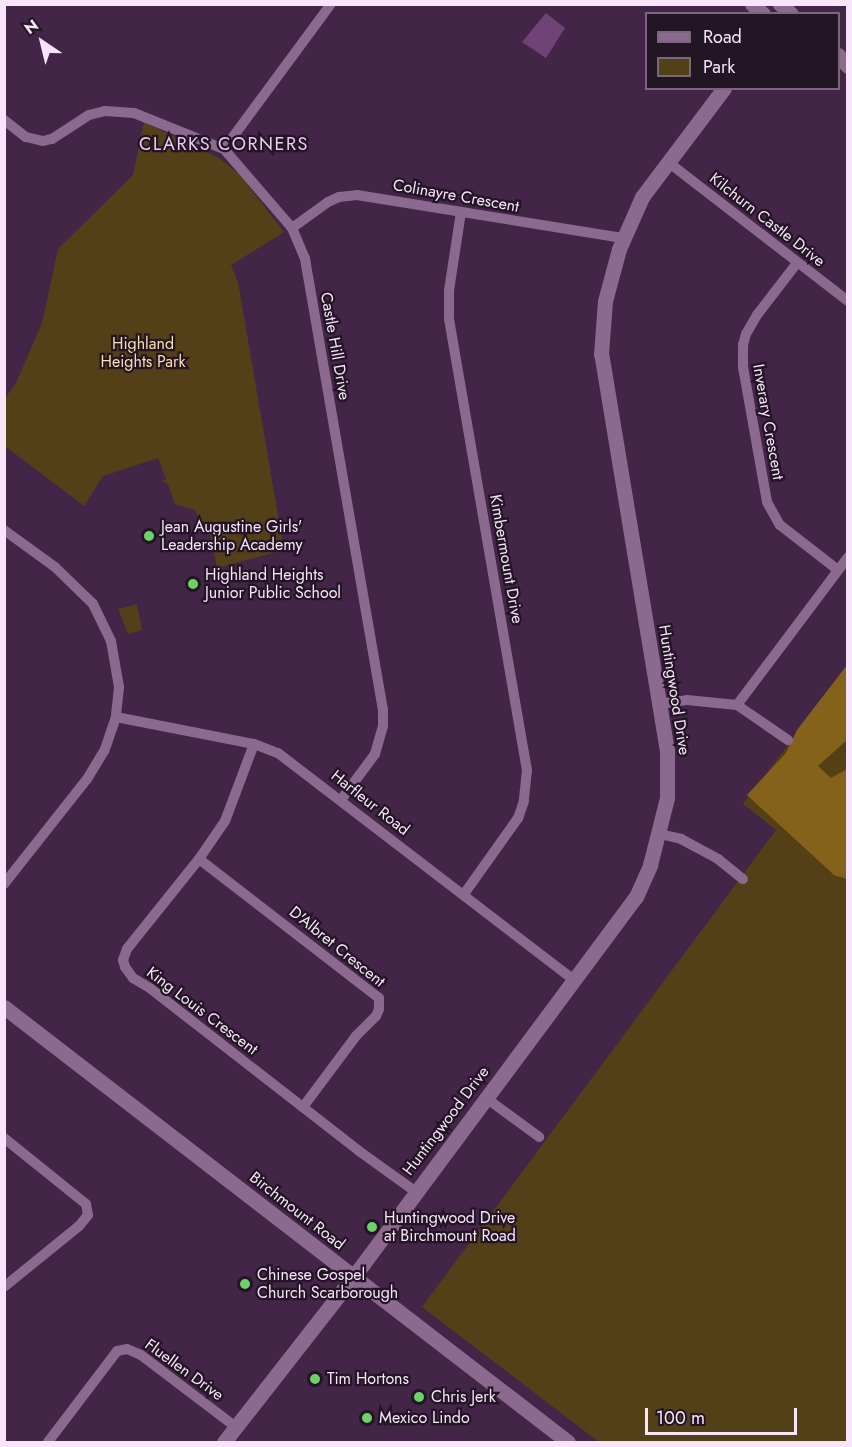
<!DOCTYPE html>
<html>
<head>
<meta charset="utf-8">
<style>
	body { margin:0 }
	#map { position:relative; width:852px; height:1447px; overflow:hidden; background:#432547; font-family:Jost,sans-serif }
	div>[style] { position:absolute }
	.green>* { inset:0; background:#544017 }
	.forest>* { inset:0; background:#846219 }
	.water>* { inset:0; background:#704377 }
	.street>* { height:10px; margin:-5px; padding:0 5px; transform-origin:5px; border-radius:5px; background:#8c6a90 }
	.secondary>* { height:15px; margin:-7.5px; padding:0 7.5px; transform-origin:7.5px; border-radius:7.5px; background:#8c6a90 }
	.dots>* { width:16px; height:16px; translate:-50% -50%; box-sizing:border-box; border:3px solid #221524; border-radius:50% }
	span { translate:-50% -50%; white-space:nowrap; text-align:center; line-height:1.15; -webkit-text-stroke:4.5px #221524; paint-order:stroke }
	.street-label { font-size:16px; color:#f8e5fa }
	.park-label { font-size:16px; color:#fcdfaa }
	.poi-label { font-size:16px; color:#f8e5fa }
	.left { translate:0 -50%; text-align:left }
	.neighbourhood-label { font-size:18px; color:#efcaf4; letter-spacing:1.5px }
	.frame { position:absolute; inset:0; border:6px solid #f8e5fa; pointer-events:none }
	.legend { position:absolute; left:645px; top:12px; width:195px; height:78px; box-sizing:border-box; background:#221524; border:2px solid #78687a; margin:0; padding:8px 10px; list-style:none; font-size:18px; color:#f8e5fa }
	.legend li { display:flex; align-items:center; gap:12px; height:30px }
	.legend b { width:30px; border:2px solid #78687a }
	.north { position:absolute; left:12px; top:12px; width:60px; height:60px; -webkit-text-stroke:4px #221524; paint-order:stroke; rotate:325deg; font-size:16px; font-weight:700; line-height:24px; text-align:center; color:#f8e5fa }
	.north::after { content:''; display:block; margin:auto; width:21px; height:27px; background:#f8e5fa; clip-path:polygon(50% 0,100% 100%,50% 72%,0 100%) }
	.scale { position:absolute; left:645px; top:1408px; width:152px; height:27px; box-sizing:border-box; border:3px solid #f8e5fa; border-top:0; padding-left:8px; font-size:18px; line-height:21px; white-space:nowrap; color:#f8e5fa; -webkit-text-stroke:4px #221524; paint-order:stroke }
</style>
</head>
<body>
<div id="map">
	<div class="green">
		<i style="clip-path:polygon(144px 122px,219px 158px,241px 176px,284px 232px,231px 265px,238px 282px,284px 550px,217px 568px,208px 525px,202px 524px,195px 510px,175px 504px,168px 484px,162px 481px,166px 479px,158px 458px,103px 476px,84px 506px,5px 446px,4px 400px,16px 383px,42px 323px,58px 249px,133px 175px)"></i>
		<i style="clip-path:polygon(137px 604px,142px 630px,128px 634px,118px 609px)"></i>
		<i style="clip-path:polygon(847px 668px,847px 1442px,599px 1442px,422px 1307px,776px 830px,743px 804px)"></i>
	</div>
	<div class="forest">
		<i style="clip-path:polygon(847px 665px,847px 740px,818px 766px,831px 778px,847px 769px,847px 879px,834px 875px,747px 795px,786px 753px,797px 730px)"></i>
	</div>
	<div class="water">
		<i style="clip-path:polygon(546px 13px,565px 28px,546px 58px,522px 42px)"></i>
	</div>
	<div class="street">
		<i style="left:4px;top:120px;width:28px;rotate:38deg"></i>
		<i style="left:26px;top:137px;width:17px;rotate:13deg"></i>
		<i style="left:43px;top:141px;width:9px;rotate:-13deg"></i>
		<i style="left:52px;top:139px;width:44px;rotate:-33deg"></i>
		<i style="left:89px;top:115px;width:16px;rotate:-14deg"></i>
		<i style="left:105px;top:111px;width:29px;rotate:4deg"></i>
		<i style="left:134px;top:113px;width:97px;rotate:21.8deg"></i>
		<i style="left:224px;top:149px;width:104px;rotate:49.3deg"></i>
		<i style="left:292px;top:228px;width:33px;rotate:67deg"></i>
		<i style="left:305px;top:258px;width:18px;rotate:81deg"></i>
		<i style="left:308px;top:276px;width:439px;rotate:80.2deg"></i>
		<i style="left:383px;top:709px;width:17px;rotate:90deg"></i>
		<i style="left:383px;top:726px;width:29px;rotate:106deg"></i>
		<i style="left:375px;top:754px;width:57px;rotate:126.5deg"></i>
		<i style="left:224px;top:149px;width:180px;rotate:-53.6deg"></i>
		<i style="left:668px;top:162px;width:227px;rotate:37.7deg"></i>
		<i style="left:461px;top:212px;width:79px;rotate:98.7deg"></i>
		<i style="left:449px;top:290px;width:29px;rotate:90deg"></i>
		<i style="left:449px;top:319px;width:458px;rotate:80.2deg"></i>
		<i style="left:527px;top:770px;width:31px;rotate:96deg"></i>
		<i style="left:524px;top:801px;width:18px;rotate:109deg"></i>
		<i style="left:518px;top:818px;width:93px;rotate:125.4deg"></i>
		<i style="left:292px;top:228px;width:44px;rotate:-35.8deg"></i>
		<i style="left:328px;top:202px;width:12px;rotate:-24deg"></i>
		<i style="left:339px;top:197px;width:18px;rotate:-6deg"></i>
		<i style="left:357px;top:195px;width:269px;rotate:9.2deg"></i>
		<i style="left:797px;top:263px;width:66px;rotate:127.6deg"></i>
		<i style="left:757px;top:315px;width:22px;rotate:120deg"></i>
		<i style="left:746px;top:334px;width:11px;rotate:105deg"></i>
		<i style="left:743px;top:345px;width:22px;rotate:90deg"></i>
		<i style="left:743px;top:367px;width:137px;rotate:79.9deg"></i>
		<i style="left:767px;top:502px;width:26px;rotate:61deg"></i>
		<i style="left:780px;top:525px;width:73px;rotate:37.8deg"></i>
		<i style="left:4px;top:530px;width:63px;rotate:36deg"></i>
		<i style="left:55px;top:567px;width:53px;rotate:44.2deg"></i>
		<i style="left:93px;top:604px;width:41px;rotate:64.1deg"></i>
		<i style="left:111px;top:641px;width:47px;rotate:80.1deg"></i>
		<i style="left:119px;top:687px;width:30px;rotate:96deg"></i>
		<i style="left:116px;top:717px;width:36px;rotate:109deg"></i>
		<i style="left:104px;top:751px;width:33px;rotate:121deg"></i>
		<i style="left:87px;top:779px;width:134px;rotate:128.3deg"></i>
		<i style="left:659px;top:704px;width:28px;rotate:-8deg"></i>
		<i style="left:687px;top:700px;width:50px;rotate:5.7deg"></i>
		<i style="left:737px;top:705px;width:62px;rotate:34.5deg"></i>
		<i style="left:737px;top:705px;width:185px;rotate:-53.1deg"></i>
		<i style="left:116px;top:717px;width:141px;rotate:11.1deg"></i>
		<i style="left:254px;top:744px;width:26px;rotate:21deg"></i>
		<i style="left:278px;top:753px;width:373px;rotate:37.5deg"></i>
		<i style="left:254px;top:744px;width:82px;rotate:110.6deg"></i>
		<i style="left:225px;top:821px;width:46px;rotate:124.4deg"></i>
		<i style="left:199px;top:859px;width:115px;rotate:128.7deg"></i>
		<i style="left:127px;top:949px;width:12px;rotate:110deg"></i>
		<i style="left:123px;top:960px;width:7px;rotate:74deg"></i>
		<i style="left:125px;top:967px;width:14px;rotate:54deg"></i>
		<i style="left:133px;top:978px;width:21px;rotate:31deg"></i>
		<i style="left:151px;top:989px;width:264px;rotate:37.9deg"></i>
		<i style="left:359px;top:1151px;width:70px;rotate:35.7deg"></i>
		<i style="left:660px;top:834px;width:22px;rotate:13deg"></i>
		<i style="left:681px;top:839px;width:42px;rotate:28.4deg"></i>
		<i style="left:718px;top:859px;width:32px;rotate:39deg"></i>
		<i style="left:199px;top:859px;width:227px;rotate:37.7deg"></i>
		<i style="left:379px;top:998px;width:11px;rotate:90deg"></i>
		<i style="left:379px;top:1009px;width:8px;rotate:113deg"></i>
		<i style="left:376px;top:1016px;width:28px;rotate:135deg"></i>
		<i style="left:356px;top:1036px;width:89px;rotate:126.7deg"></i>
		<i style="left:486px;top:1098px;width:66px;rotate:36.3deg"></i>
		<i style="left:4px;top:1138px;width:105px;rotate:38.8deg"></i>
		<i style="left:86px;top:1204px;width:11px;rotate:80deg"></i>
		<i style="left:88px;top:1215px;width:14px;rotate:129deg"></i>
		<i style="left:79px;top:1226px;width:97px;rotate:140.9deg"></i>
		<i style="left:48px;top:1442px;width:114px;rotate:-52.8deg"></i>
		<i style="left:117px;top:1351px;width:10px;rotate:-11deg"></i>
		<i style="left:127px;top:1349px;width:15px;rotate:23deg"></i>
		<i style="left:141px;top:1355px;width:119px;rotate:37.2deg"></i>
	</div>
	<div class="secondary">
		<i style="left:752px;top:4px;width:15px;rotate:42deg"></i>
		<i style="left:780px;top:4px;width:15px;rotate:42deg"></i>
		<i style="left:838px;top:55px;width:15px;rotate:48deg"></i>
		<i style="left:4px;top:1007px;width:712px;rotate:37.64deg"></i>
		<i style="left:224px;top:1442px;width:226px;rotate:-52deg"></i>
		<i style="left:363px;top:1264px;width:457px;rotate:-53.4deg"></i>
		<i style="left:636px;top:897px;width:35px;rotate:-66deg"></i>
		<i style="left:650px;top:865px;width:69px;rotate:-75.8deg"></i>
		<i style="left:667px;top:798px;width:47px;rotate:-90deg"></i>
		<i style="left:667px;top:751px;width:402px;rotate:-99.4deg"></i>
		<i style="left:601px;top:354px;width:53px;rotate:-85.7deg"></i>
		<i style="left:605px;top:301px;width:54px;rotate:-74.9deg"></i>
		<i style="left:619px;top:249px;width:57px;rotate:-66.1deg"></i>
		<i style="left:642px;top:197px;width:136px;rotate:-53deg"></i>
	</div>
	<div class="dots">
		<i style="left:149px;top:536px;background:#6ad363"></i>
		<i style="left:193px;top:584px;background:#6ad363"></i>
		<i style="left:372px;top:1227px;background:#6ad363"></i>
		<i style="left:245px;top:1284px;background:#6ad363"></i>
		<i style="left:315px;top:1379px;background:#6ad363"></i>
		<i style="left:419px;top:1397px;background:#6ad363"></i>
		<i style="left:367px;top:1418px;background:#6ad363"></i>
	</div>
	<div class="street-label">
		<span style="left:456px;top:196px;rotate:10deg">Colinayre Crescent</span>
		<span style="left:767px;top:220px;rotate:38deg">Kilchurn Castle Drive</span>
		<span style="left:335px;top:346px;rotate:80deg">Castle Hill Drive</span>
		<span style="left:768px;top:422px;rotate:80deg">Inverary Crescent</span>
		<span style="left:506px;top:559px;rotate:80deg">Kimbermount Drive</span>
		<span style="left:674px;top:690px;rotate:81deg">Huntingwood Drive</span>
		<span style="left:370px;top:803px;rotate:38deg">Harfleur Road</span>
		<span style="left:337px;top:947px;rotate:39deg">D'Albret Crescent</span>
		<span style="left:202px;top:1011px;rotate:37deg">King Louis Crescent</span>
		<span style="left:446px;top:1121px;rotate:-53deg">Huntingwood Drive</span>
		<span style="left:297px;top:1211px;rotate:38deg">Birchmount Road</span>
		<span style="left:184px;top:1370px;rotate:36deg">Fluellen Drive</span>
	</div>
	<div class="park-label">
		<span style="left:143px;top:353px">Highland<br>Heights Park</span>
	</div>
	<div class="poi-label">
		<span class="left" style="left:161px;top:536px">Jean Augustine Girls'<br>Leadership Academy</span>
		<span class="left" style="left:205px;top:584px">Highland Heights<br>Junior Public School</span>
		<span class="left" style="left:384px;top:1227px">Huntingwood Drive<br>at Birchmount Road</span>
		<span class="left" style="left:257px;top:1284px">Chinese Gospel<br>Church Scarborough</span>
		<span class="left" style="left:327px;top:1379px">Tim Hortons</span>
		<span class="left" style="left:431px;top:1397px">Chris Jerk</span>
		<span class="left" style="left:379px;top:1418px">Mexico Lindo</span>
	</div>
	<div class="neighbourhood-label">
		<span style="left:224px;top:144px">CLARKS CORNERS</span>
	</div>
	<div class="frame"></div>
	<ul class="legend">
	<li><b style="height:8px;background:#8c6a90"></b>Road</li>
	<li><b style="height:16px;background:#544017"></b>Park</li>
	</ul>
	<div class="north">N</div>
	<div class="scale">100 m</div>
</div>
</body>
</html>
